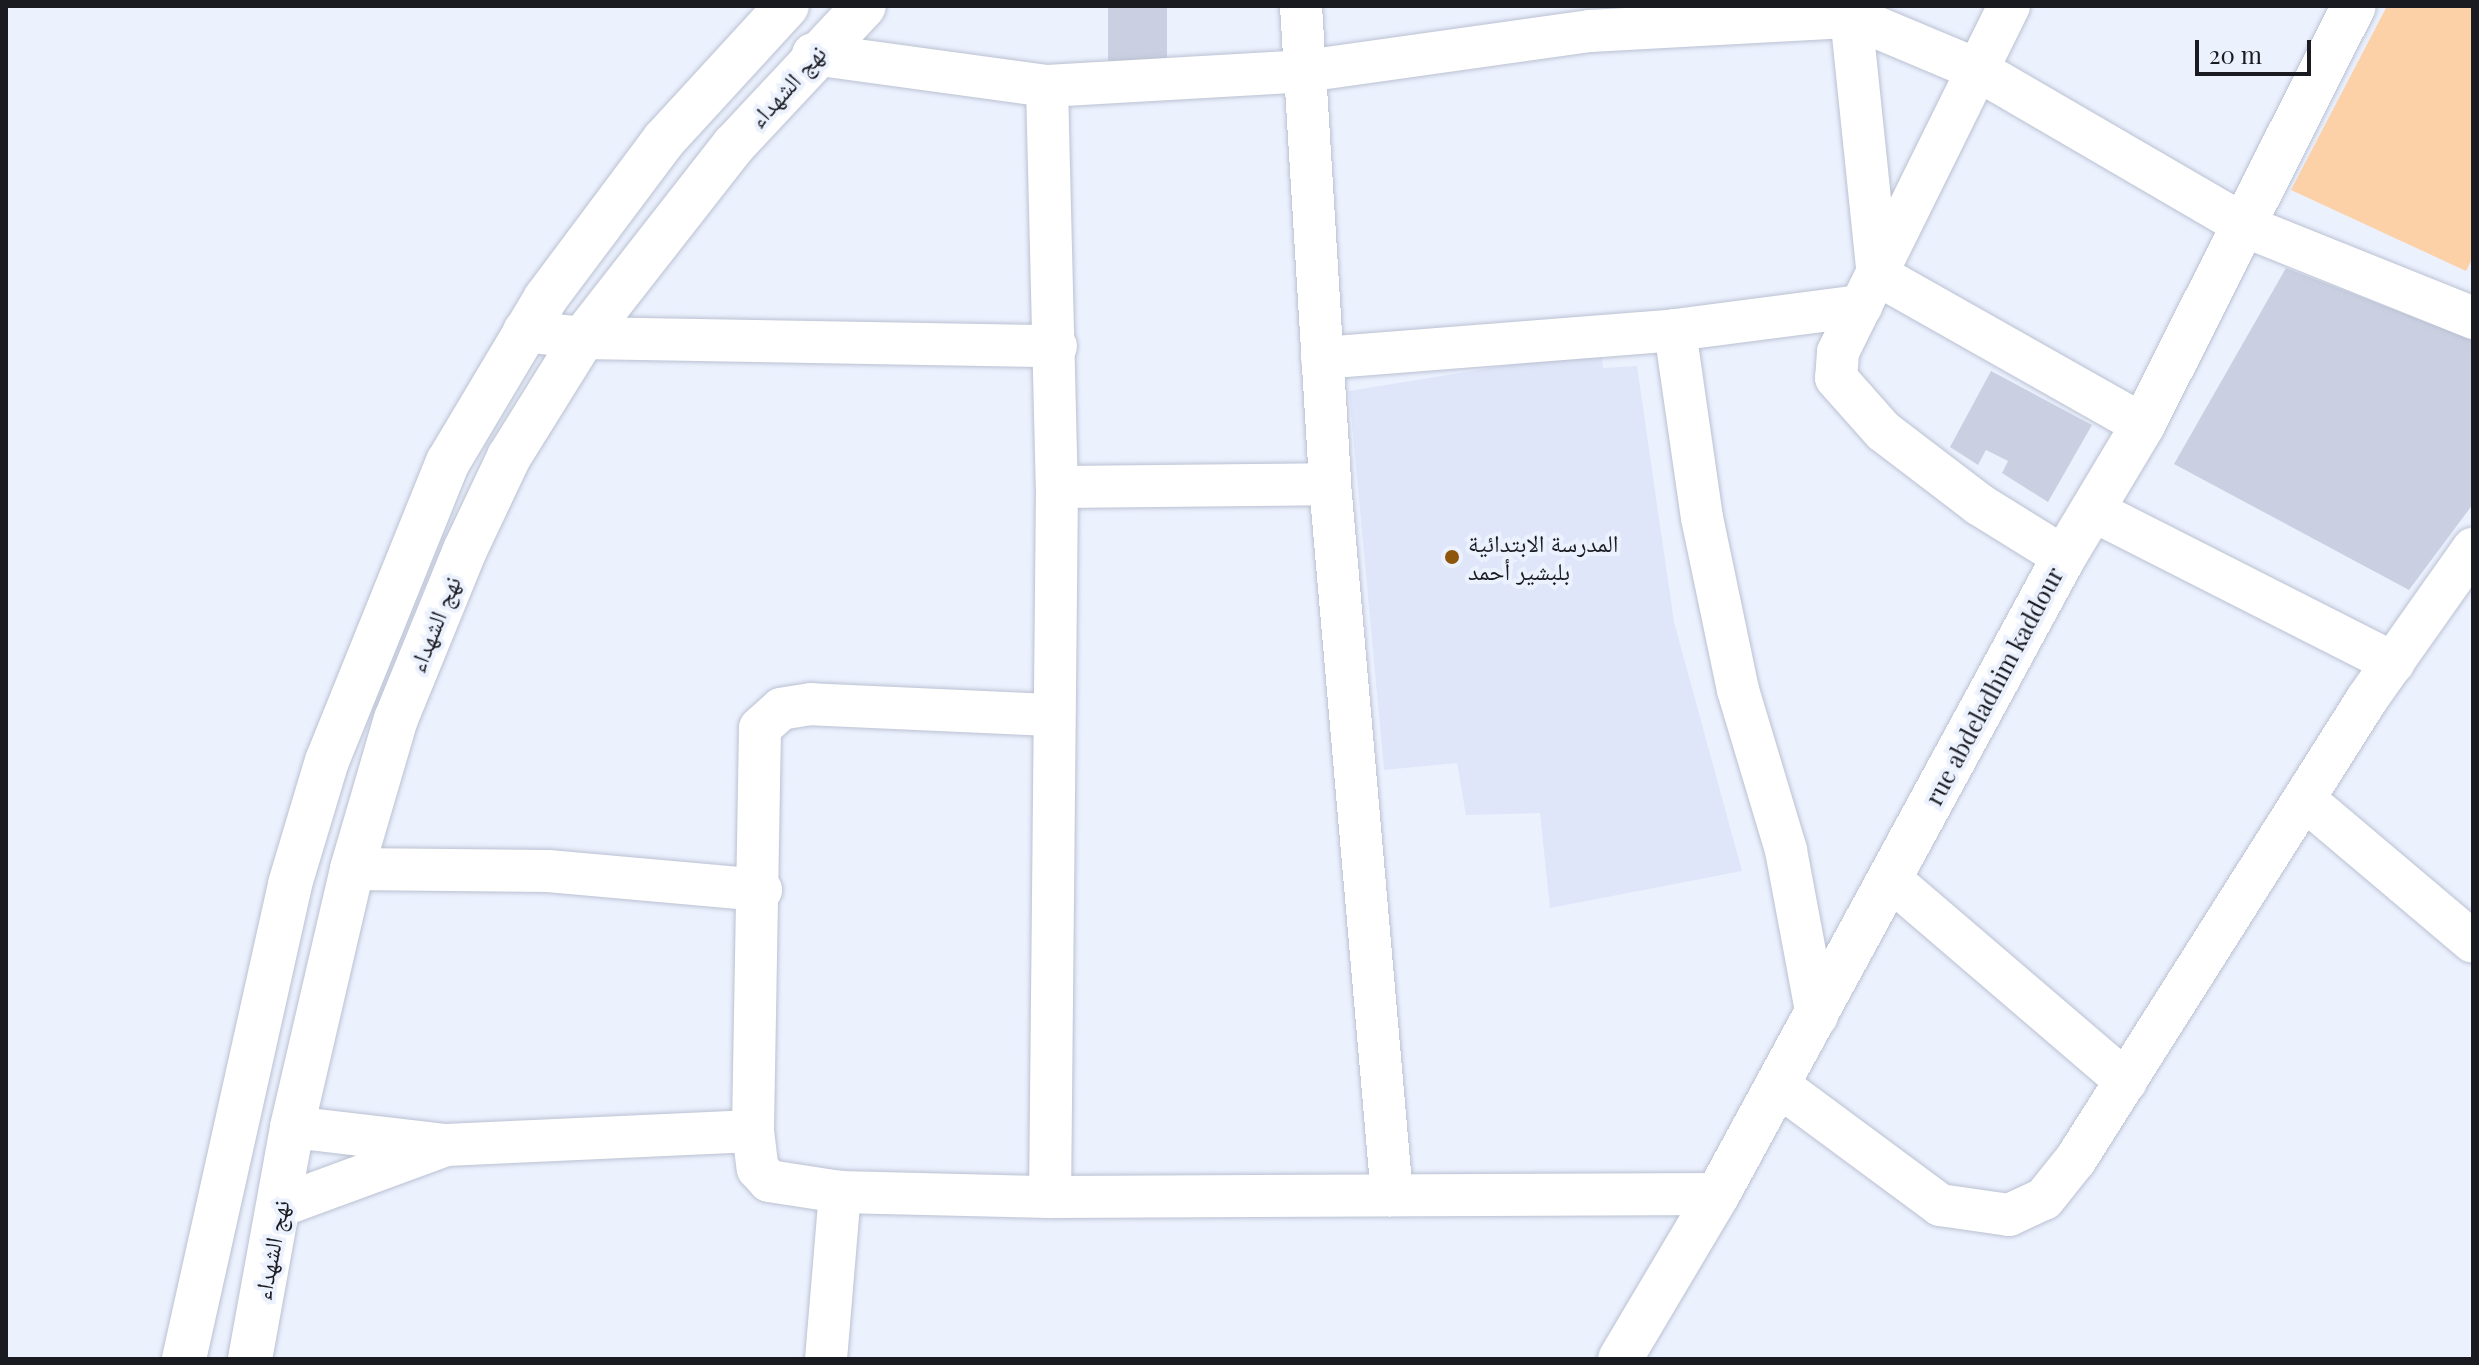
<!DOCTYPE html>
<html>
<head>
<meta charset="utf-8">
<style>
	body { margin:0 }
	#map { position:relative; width:2479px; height:1365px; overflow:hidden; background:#ecf1fe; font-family:"Playfair Display","Noto Naskh Arabic",serif }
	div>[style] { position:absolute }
	.built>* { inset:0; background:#dfe6f9 }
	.green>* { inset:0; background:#fcd1a7 }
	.building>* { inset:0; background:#cad0e1; transform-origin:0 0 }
	.roads { filter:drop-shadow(0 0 2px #bac1d1) drop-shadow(0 0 2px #bac1d1) }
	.street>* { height:42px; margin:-21px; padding:0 21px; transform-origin:21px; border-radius:21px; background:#fff }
	.secondary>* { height:44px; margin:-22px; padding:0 22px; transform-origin:22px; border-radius:22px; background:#fff }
	.dots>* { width:22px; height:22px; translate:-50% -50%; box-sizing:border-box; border:4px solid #ecf1fe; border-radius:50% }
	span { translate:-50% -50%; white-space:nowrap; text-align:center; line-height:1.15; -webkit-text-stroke:8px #ecf1fe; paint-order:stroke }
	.street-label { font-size:24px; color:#191b21 }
	.poi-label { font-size:24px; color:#191b21 }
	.left { translate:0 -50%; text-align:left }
	.frame { position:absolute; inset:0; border:8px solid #191b21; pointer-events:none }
	.scale { position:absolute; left:2195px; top:40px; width:116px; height:36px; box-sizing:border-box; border:4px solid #191b21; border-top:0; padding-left:10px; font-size:24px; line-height:28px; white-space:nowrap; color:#191b21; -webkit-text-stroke:6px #ecf1fe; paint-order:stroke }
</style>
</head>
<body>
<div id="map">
	<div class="built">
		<i style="clip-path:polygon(1601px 350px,1603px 368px,1637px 366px,1674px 622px,1742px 871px,1550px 908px,1540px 813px,1466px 815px,1457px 763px,1384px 770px,1349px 391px)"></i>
	</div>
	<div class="green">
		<i style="clip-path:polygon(2387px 6px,2473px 6px,2473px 257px,2466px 271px,2291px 190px)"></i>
	</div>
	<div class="building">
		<i style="left:1108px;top:6px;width:59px;height:55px"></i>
		<i style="clip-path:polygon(2286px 268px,2473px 340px,2473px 504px,2409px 590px,2174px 464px)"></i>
		<i style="clip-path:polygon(1991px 371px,2092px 425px,2048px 502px,2002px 473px,2008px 461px,1986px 450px,1978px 465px,1950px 447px)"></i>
	</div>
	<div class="roads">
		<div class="street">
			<i style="left:1301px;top:6px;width:479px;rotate:86.5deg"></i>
			<i style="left:1330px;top:484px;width:714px;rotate:85.02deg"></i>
			<i style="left:1850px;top:6px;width:270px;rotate:84.1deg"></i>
			<i style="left:1878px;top:275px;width:305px;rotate:29.5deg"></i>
			<i style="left:2009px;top:6px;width:386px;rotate:116.3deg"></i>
			<i style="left:1838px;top:352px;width:26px;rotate:94deg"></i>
			<i style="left:1836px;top:378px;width:71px;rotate:48.4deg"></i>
			<i style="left:1883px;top:431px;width:122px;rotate:37.3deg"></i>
			<i style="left:1980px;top:505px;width:99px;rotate:31.8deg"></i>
			<i style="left:813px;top:54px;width:236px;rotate:7.8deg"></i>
			<i style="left:1047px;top:86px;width:258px;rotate:-3.3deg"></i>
			<i style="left:1305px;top:71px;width:288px;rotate:-8deg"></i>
			<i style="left:1590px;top:31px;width:262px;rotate:-3.1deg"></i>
			<i style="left:1852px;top:17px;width:134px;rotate:22.8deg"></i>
			<i style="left:1976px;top:69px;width:314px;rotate:30.2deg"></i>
			<i style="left:2247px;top:227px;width:244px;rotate:21.9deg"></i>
			<i style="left:1047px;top:86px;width:401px;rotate:88.6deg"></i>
			<i style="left:1057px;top:487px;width:710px;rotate:90.56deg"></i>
			<i style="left:524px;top:331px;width:59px;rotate:6.8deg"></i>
			<i style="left:583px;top:338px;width:473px;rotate:1deg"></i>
			<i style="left:1322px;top:358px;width:354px;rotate:-4.5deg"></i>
			<i style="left:1057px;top:487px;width:273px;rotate:-0.6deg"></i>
			<i style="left:2092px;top:510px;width:338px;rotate:26.9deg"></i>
			<i style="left:1050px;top:715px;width:239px;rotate:-177.4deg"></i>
			<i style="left:811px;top:704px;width:30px;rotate:171deg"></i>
			<i style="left:781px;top:709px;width:28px;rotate:138deg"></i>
			<i style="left:760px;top:728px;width:403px;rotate:91deg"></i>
			<i style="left:753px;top:1131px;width:38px;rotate:83deg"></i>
			<i style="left:758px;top:1169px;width:16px;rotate:47deg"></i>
			<i style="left:769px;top:1181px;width:72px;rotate:8.8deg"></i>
			<i style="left:840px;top:1192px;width:210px;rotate:1.4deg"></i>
			<i style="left:1050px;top:1197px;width:668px;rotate:-0.26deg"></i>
			<i style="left:2304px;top:799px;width:221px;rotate:40.2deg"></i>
			<i style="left:352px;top:869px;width:196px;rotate:0.6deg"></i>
			<i style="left:548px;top:871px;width:214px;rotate:5.1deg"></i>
			<i style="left:1890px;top:879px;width:311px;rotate:40.6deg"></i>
			<i style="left:1817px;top:1016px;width:169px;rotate:-100.6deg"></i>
			<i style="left:1786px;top:850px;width:167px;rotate:-106.7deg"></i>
			<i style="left:1738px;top:690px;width:176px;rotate:-101.8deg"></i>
			<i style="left:1702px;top:518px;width:190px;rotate:-98.2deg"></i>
			<i style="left:1675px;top:330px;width:188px;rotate:-7.4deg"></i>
			<i style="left:1778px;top:1085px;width:202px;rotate:36.5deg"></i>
			<i style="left:1940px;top:1205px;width:70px;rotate:8.2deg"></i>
			<i style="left:2009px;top:1215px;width:38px;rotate:-25deg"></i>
			<i style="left:2044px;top:1199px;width:51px;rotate:-51.3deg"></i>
			<i style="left:2076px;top:1159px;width:544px;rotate:-57.68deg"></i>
			<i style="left:2367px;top:699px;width:184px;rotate:-54.8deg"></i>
			<i style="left:292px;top:1127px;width:155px;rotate:6.7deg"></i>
			<i style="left:446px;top:1145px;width:307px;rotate:-2.6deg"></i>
			<i style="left:280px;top:1206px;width:171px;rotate:-20.2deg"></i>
			<i style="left:826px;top:1359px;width:168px;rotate:-85.2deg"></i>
		</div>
		<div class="secondary">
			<i style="left:184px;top:1359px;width:487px;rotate:-77.4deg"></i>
			<i style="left:290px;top:884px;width:128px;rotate:-73.3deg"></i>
			<i style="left:327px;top:761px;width:323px;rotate:-68deg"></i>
			<i style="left:448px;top:462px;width:190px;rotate:-59.2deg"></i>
			<i style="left:545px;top:299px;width:199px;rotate:-53.2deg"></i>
			<i style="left:664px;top:140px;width:182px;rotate:-47.5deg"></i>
			<i style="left:250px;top:1359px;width:236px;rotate:-79.7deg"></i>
			<i style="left:292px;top:1127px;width:265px;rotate:-76.9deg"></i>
			<i style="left:352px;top:869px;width:156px;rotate:-73.7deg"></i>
			<i style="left:396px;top:719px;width:183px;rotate:-67.8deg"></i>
			<i style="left:465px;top:550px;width:103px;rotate:-64.7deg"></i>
			<i style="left:509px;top:457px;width:140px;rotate:-58.1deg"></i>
			<i style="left:583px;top:338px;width:245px;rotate:-52deg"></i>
			<i style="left:734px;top:145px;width:190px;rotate:-46.9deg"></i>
			<i style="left:1620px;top:1359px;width:192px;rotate:-59.3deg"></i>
			<i style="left:1718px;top:1194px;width:725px;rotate:-61.49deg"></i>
			<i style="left:2064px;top:557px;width:154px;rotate:-59.1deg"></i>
			<i style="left:2143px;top:425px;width:469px;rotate:-63.3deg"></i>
		</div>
	</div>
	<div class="dots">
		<i style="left:1452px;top:557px;background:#8d560a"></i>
	</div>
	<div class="street-label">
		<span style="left:787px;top:86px;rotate:-48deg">نهج الشهداء</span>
		<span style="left:434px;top:624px;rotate:-68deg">نهج الشهداء</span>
		<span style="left:1994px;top:686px;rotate:-62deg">rue abdeladhim kaddour</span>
		<span style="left:271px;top:1250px;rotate:-79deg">نهج الشهداء</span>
	</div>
	<div class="poi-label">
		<span class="left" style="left:1468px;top:557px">المدرسة الابتدائية<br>بلبشير أحمد</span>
	</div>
	<div class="frame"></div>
	<div class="scale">20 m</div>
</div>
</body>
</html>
